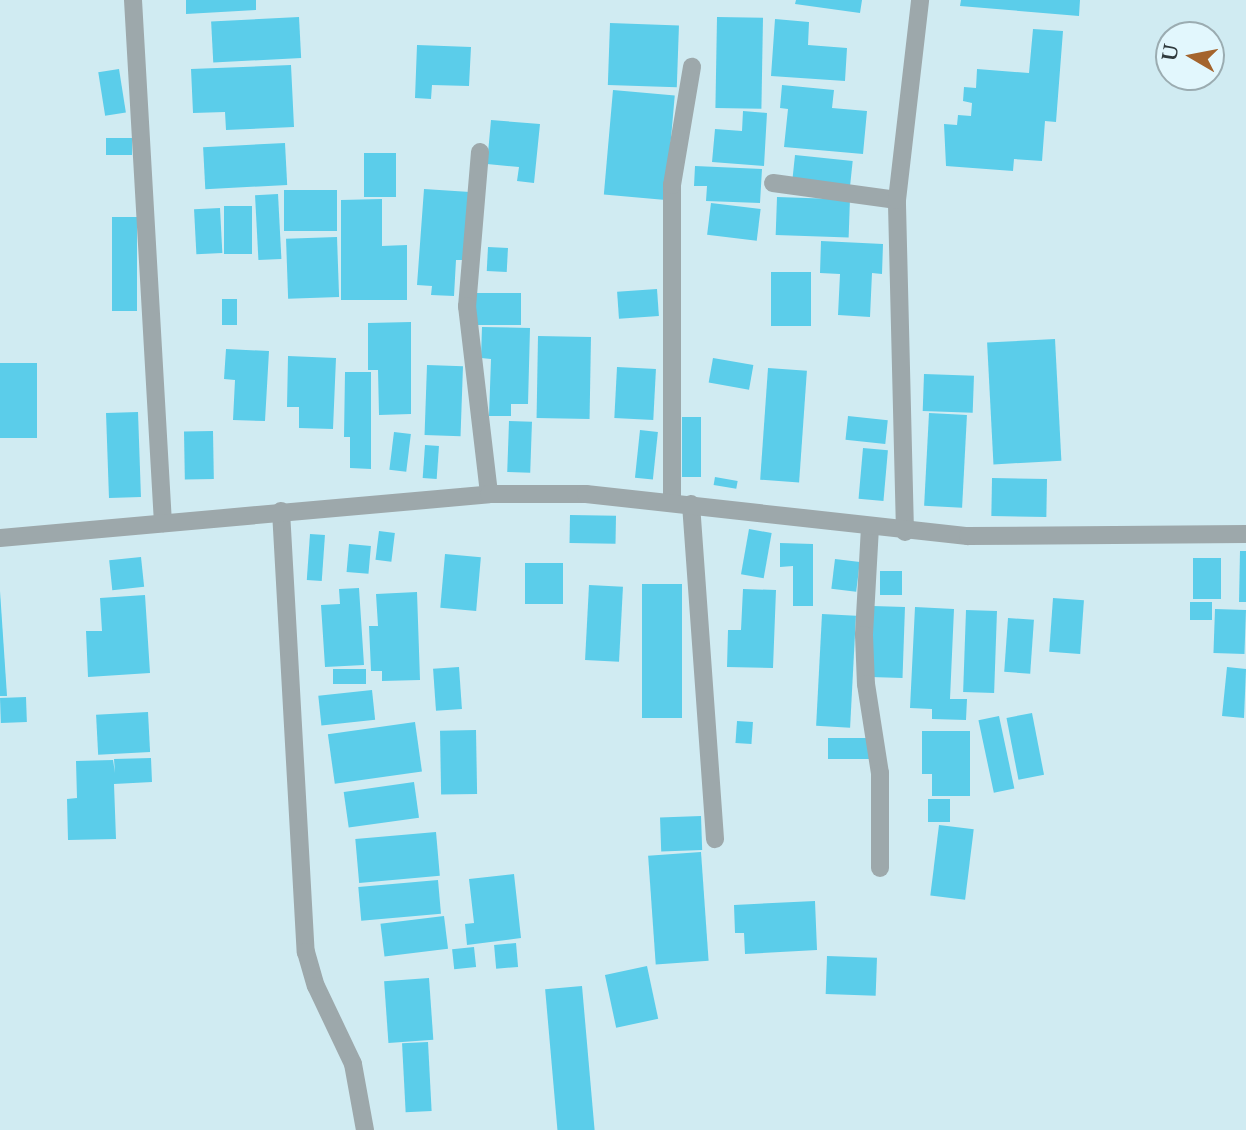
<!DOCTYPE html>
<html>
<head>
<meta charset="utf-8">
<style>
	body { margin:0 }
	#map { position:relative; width:1246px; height:1130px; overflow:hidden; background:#d0ebf2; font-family:"Libre Baskerville",serif }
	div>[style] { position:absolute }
	.building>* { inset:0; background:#5bcdea; transform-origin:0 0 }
	.minor>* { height:18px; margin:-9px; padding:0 9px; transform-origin:9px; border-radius:9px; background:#9da8ab }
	span { translate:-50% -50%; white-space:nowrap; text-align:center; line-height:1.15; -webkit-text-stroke:5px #e2f7fd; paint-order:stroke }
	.north { position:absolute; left:1155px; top:21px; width:70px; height:70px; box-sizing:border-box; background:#e2f7fd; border:2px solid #9bacb1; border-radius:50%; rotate:280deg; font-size:19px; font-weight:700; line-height:28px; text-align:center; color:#303b3e }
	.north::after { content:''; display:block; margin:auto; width:24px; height:32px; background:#a4642d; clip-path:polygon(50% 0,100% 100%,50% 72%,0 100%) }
</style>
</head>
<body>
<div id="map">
	<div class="building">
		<i style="clip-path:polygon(186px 0,256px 0,256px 10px,186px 14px)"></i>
		<i style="clip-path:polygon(796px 0,862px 0,860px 13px,795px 4px)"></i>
		<i style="clip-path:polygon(961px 0,1080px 0,1079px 16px,960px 6px)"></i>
		<i style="left:299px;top:17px;width:41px;height:88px;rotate:87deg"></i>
		<i style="left:717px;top:17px;width:46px;height:91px;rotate:1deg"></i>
		<i style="clip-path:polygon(775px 19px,809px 22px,808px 45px,847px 48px,845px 81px,771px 76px)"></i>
		<i style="left:610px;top:23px;width:69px;height:62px;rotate:2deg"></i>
		<i style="clip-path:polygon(1033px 29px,1063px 31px,1056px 122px,1045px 121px,1042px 161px,1014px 159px,1013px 171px,946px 166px,944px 124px,957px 125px,958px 115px,971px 116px,972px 103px,963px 101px,964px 87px,976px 88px,977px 69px,1029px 73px)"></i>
		<i style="clip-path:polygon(417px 45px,471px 47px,469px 86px,432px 85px,431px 99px,415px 98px)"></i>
		<i style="clip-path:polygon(291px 65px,294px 127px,226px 130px,225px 112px,193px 113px,191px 69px)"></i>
		<i style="left:119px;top:69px;width:44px;height:21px;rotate:81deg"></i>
		<i style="clip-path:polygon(782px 85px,834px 90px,832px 108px,867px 111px,863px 154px,784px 147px,788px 109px,780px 108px)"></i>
		<i style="left:613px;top:90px;width:62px;height:105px;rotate:5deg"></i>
		<i style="clip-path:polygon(743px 111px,767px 113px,764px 166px,712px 162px,715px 129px,742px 131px)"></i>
		<i style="clip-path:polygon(491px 120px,540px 124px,534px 183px,517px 181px,519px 167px,487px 164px)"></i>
		<i style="left:106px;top:138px;width:26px;height:17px"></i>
		<i style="left:285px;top:143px;width:42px;height:82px;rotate:87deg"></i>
		<i style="left:364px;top:153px;width:32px;height:44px"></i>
		<i style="left:795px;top:155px;width:58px;height:30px;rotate:6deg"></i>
		<i style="clip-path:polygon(695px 166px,762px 169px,760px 203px,706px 201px,707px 186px,694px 186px)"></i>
		<i style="clip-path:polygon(424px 189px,470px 192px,465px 260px,456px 260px,454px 296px,431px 295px,432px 286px,417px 285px)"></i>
		<i style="left:337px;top:190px;width:41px;height:53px;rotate:90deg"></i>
		<i style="left:278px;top:194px;width:65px;height:23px;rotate:87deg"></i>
		<i style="left:777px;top:197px;width:73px;height:38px;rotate:2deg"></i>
		<i style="clip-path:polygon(382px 199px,382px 246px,407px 245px,407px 300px,341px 300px,341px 200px)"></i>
		<i style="left:711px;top:203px;width:50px;height:32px;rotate:7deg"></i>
		<i style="left:224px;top:206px;width:28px;height:48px"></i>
		<i style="left:220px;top:208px;width:45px;height:26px;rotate:87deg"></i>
		<i style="left:112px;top:217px;width:25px;height:94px"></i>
		<i style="left:337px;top:237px;width:60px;height:51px;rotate:88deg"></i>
		<i style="clip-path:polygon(821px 241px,883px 244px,882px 274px,872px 273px,870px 317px,838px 315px,840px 274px,820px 273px)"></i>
		<i style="left:488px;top:247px;width:20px;height:24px;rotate:3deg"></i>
		<i style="left:771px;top:272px;width:40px;height:54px"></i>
		<i style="left:657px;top:289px;width:27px;height:40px;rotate:86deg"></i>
		<i style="left:476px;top:293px;width:45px;height:32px"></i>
		<i style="left:222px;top:299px;width:15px;height:26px"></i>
		<i style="clip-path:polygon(411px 322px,411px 414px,379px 415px,378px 370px,368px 370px,368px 323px)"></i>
		<i style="clip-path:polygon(482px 327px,530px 328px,528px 404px,511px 404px,511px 416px,489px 416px,491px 359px,481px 358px)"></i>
		<i style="left:538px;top:336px;width:53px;height:82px;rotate:1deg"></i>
		<i style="left:1055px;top:339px;width:122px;height:68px;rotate:87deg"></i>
		<i style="clip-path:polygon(226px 349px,269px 351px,265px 421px,233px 420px,235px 380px,224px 379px)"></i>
		<i style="clip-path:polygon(288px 356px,336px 358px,333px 429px,299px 428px,299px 407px,287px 407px)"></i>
		<i style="left:713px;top:358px;width:41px;height:25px;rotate:10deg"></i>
		<i style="left:0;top:363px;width:37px;height:75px"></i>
		<i style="left:427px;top:365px;width:36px;height:70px;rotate:2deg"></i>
		<i style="left:617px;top:367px;width:39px;height:51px;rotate:3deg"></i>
		<i style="left:768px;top:368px;width:39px;height:112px;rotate:4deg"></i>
		<i style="clip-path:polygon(345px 372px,371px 372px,371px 469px,350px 468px,350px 437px,344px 437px)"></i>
		<i style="left:924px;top:374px;width:50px;height:37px;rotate:2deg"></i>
		<i style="left:138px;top:412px;width:85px;height:32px;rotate:88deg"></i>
		<i style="left:929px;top:413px;width:38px;height:93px;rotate:3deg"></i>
		<i style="left:848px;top:416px;width:40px;height:24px;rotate:6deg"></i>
		<i style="left:682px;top:417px;width:19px;height:60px"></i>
		<i style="left:509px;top:421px;width:23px;height:51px;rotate:2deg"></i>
		<i style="left:640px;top:430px;width:18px;height:48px;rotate:6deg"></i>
		<i style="left:213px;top:431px;width:48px;height:29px;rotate:89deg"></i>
		<i style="left:394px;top:432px;width:17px;height:38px;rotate:7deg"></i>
		<i style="left:425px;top:445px;width:14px;height:33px;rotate:4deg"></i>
		<i style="left:863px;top:448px;width:25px;height:51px;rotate:5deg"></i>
		<i style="left:715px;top:477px;width:23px;height:8px;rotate:10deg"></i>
		<i style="left:992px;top:478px;width:55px;height:38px;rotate:1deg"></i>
		<i style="left:570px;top:515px;width:46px;height:28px;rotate:1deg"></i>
		<i style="left:749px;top:529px;width:23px;height:46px;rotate:10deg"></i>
		<i style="left:379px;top:531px;width:16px;height:29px;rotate:7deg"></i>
		<i style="left:310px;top:534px;width:15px;height:46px;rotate:4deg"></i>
		<i style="clip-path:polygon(780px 543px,813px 544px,813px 606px,793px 606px,793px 566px,780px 567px)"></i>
		<i style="left:349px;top:544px;width:22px;height:28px;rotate:5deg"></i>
		<i style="clip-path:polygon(1240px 551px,1246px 551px,1246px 602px,1239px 602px)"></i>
		<i style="left:445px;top:554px;width:36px;height:54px;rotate:5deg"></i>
		<i style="left:141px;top:557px;width:30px;height:32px;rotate:84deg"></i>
		<i style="left:1193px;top:558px;width:28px;height:41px"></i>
		<i style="left:835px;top:559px;width:25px;height:30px;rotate:7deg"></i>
		<i style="left:525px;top:563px;width:38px;height:41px"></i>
		<i style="left:880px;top:571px;width:22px;height:24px"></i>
		<i style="left:682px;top:584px;width:134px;height:40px;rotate:90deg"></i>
		<i style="left:589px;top:585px;width:34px;height:75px;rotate:3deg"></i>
		<i style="clip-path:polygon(359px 588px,364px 665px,325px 667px,321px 605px,340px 604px,339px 589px)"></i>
		<i style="clip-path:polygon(743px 589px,776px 590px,773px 668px,727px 667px,728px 630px,741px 630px)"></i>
		<i style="clip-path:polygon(0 591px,7px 696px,0 696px)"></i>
		<i style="clip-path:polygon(417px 592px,420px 680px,382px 681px,382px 671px,371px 671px,369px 626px,378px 626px,376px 594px)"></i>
		<i style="clip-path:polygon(145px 595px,150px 673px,88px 677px,86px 631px,102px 631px,100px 598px)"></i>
		<i style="left:1053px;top:598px;width:31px;height:54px;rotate:4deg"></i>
		<i style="left:1212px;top:602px;width:18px;height:22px;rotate:90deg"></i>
		<i style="left:873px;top:606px;width:32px;height:71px;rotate:2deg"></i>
		<i style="clip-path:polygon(915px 607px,954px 609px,950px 699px,967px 699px,966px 720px,932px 719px,932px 709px,910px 708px)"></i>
		<i style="left:1215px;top:609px;width:31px;height:44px;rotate:2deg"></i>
		<i style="left:966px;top:610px;width:31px;height:82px;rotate:2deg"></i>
		<i style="left:822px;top:614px;width:34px;height:112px;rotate:3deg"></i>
		<i style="left:1008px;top:618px;width:26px;height:54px;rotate:4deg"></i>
		<i style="left:459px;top:667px;width:42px;height:26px;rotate:86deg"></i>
		<i style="clip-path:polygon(1227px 667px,1246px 669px,1244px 718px,1222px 716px)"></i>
		<i style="left:366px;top:669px;width:15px;height:33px;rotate:90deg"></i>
		<i style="left:372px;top:690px;width:30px;height:54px;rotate:84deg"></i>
		<i style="left:26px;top:697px;width:25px;height:26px;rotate:88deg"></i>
		<i style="left:148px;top:712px;width:40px;height:52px;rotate:87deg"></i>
		<i style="left:1032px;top:713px;width:63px;height:26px;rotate:79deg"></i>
		<i style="left:999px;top:716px;width:74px;height:21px;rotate:78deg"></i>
		<i style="left:737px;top:721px;width:16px;height:22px;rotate:4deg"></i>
		<i style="left:415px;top:722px;width:50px;height:88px;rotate:82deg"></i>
		<i style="left:476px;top:730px;width:64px;height:36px;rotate:89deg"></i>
		<i style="clip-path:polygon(922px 731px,970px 731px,970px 796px,932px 796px,932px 774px,922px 774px)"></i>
		<i style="left:828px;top:738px;width:47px;height:21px"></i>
		<i style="clip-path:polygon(151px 758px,152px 782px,114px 784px,116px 839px,68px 840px,67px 799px,77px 798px,76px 761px,113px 760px,115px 773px,114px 759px)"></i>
		<i style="left:414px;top:782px;width:36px;height:71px;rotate:82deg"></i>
		<i style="left:928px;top:799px;width:22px;height:23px"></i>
		<i style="left:701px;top:816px;width:34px;height:41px;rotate:88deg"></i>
		<i style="left:939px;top:825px;width:35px;height:71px;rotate:7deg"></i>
		<i style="left:436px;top:832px;width:44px;height:81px;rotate:85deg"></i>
		<i style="left:701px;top:852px;width:109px;height:53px;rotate:86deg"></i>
		<i style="clip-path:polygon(514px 874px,521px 938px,467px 945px,465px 924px,474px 923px,469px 879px)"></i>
		<i style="left:438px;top:880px;width:34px;height:80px;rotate:85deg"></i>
		<i style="clip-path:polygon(815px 901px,817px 950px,745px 954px,744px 933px,735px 933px,734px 905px)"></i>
		<i style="left:444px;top:916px;width:33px;height:64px;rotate:83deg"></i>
		<i style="left:516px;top:943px;width:24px;height:22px;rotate:85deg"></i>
		<i style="left:474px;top:947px;width:20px;height:22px;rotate:84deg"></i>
		<i style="left:827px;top:956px;width:50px;height:38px;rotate:2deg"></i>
		<i style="left:647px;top:966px;width:54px;height:43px;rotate:78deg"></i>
		<i style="left:429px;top:978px;width:62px;height:45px;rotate:86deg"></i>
		<i style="left:582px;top:986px;width:145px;height:37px;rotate:85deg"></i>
		<i style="left:428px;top:1042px;width:69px;height:26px;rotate:87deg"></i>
	</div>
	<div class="minor">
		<i style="left:133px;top:0;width:524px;rotate:86.72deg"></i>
		<i style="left:480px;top:152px;width:155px;rotate:94.8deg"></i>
		<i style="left:467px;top:306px;width:189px;rotate:83.3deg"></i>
		<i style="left:773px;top:183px;width:125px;rotate:7.8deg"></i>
		<i style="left:672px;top:503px;width:318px;rotate:-90deg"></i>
		<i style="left:672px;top:185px;width:120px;rotate:-80.4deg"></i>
		<i style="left:691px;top:504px;width:336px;rotate:85.9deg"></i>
		<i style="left:281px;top:511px;width:442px;rotate:86.8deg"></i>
		<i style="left:306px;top:952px;width:35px;rotate:74deg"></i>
		<i style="left:316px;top:986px;width:86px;rotate:64.6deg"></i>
		<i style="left:353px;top:1064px;width:67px;rotate:79.7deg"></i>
		<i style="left:870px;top:527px;width:108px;rotate:93.2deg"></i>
		<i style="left:864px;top:635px;width:49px;rotate:87.7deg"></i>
		<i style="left:866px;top:684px;width:90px;rotate:81.1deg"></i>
		<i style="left:880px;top:773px;width:95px;rotate:90deg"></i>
		<i style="left:905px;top:532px;width:332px;rotate:-91.4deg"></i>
		<i style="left:897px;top:200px;width:201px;rotate:-83.4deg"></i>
		<i style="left:0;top:538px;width:491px;rotate:-5.1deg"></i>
		<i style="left:489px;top:494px;width:97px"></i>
		<i style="left:586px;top:494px;width:384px;rotate:6.3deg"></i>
		<i style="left:968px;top:536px;width:278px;rotate:-0.4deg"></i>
	</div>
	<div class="north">U</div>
</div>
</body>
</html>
